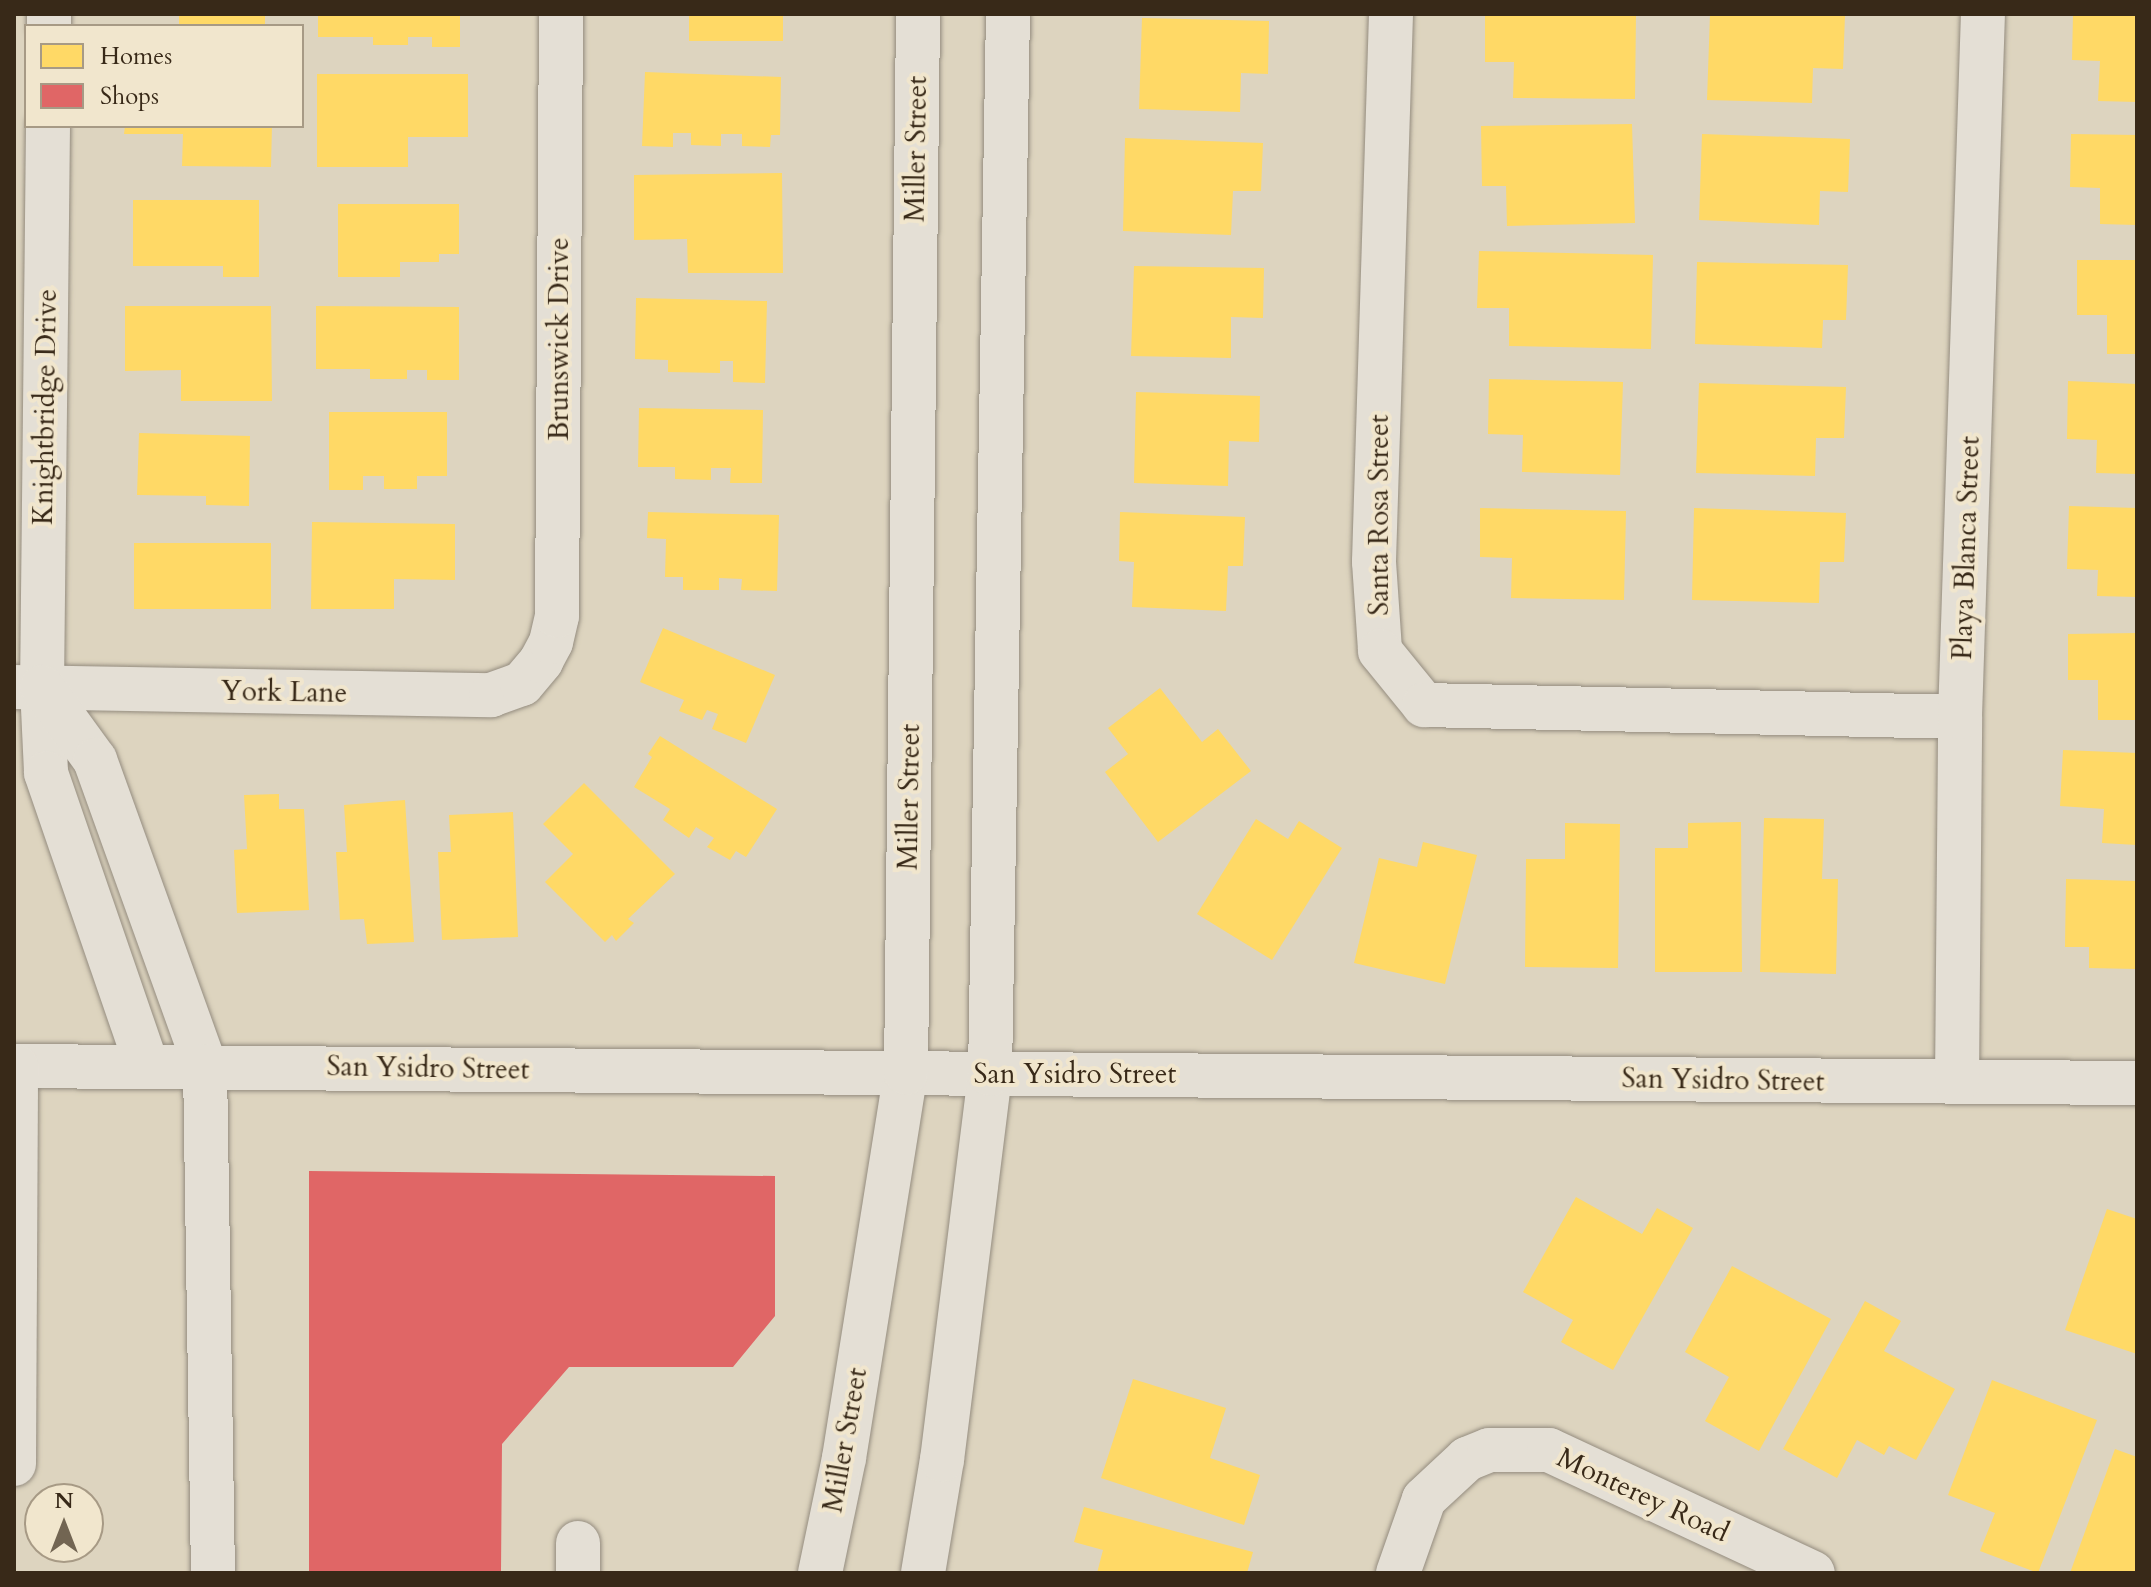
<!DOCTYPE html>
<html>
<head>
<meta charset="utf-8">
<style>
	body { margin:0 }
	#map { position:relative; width:2151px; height:1587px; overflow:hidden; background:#ddd4bf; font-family:Cardo,serif }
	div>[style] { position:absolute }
	.homes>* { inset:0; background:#ffd966; transform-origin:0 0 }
	.shops>* { inset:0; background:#e06666 }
	.roads { filter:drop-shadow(0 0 2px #948c7f) drop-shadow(0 0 2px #948c7f) }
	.minor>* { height:44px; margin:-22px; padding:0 22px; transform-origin:22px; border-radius:22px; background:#e4dfd5 }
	span { translate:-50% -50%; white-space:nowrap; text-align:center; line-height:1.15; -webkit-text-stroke:8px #f1e6cd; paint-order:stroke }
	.street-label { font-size:28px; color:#382918 }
	.frame { position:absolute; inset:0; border:16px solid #382918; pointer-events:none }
	.legend { position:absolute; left:24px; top:24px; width:280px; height:104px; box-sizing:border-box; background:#f1e6cd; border:2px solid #a79a85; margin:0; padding:10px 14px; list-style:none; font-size:24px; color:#382918 }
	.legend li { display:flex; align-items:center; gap:16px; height:40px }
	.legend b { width:40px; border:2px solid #a79a85 }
	.north { position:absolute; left:24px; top:1483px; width:80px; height:80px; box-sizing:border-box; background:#f1e6cd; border:2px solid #a79a85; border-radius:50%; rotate:0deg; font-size:22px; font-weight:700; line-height:32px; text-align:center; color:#382918 }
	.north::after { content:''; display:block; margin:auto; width:28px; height:36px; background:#726552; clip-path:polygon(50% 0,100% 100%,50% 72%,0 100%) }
</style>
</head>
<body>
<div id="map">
	<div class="homes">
		<i style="left:179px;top:14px;width:86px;height:12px"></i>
		<i style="clip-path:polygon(318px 14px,460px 14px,460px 47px,432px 47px,432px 37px,408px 37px,408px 45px,373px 45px,373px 37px,318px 37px)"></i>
		<i style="left:689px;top:14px;width:94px;height:27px"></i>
		<i style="clip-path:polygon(1485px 14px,1636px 14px,1635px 99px,1513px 98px,1514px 62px,1485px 62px)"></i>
		<i style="clip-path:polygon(1710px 14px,1845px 15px,1843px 69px,1813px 68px,1812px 103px,1707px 100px)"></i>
		<i style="clip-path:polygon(2073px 14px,2137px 14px,2137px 102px,2098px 101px,2100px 61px,2072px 60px)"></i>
		<i style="clip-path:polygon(1142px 18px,1269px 21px,1268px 74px,1241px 73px,1240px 112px,1139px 109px)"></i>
		<i style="clip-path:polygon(645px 72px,781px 77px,780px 135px,771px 135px,770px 147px,742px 146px,742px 134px,721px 134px,721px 146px,691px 145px,691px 133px,673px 133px,673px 147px,642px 146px)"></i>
		<i style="clip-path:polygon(317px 74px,468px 74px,468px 137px,408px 137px,408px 167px,317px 167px)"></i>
		<i style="clip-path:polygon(1632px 124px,1635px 223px,1507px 226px,1506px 186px,1482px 186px,1481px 126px)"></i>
		<i style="clip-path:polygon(125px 126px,272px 126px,271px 167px,182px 166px,183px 134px,124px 134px)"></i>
		<i style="clip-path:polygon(1702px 134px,1850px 139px,1848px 192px,1820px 191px,1819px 225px,1699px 220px)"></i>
		<i style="clip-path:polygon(2071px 134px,2137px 135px,2137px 225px,2100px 224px,2100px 188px,2070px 187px)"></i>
		<i style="clip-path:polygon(1125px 138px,1263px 143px,1261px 191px,1233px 191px,1231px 235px,1123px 231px)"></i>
		<i style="clip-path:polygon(782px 173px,783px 273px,688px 273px,687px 239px,634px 240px,634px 175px)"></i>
		<i style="clip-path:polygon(133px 200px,259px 200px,259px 277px,223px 277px,223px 266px,133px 266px)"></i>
		<i style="clip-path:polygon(338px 204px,459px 204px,459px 254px,439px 254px,439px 262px,400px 262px,400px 277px,338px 277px)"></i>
		<i style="clip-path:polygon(1479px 251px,1653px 255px,1651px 349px,1509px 346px,1509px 308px,1477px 308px)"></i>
		<i style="clip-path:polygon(2077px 260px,2137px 260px,2137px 354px,2107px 354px,2107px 315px,2077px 315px)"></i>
		<i style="clip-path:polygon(1697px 262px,1848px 265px,1846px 320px,1823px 320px,1822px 348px,1695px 344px)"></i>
		<i style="clip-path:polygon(1134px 266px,1264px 268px,1263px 318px,1231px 317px,1231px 358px,1131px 356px)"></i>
		<i style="clip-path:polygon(636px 298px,767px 301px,765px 383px,733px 382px,733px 361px,720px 361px,720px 373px,668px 372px,668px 360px,635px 359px)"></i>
		<i style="clip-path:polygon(125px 306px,271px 306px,272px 401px,181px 401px,181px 370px,125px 371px)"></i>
		<i style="clip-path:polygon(316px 306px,459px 307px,459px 380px,427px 380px,427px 370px,407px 370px,407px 379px,370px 379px,370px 369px,316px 369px)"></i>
		<i style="clip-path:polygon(1489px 379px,1623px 382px,1620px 475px,1522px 472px,1523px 435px,1488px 434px)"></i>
		<i style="clip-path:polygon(2068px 381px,2137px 384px,2137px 474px,2096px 473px,2097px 440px,2067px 439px)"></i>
		<i style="clip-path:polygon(1699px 383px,1846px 387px,1844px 438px,1816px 438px,1815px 476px,1696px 473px)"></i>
		<i style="clip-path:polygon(1136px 392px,1260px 396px,1259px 442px,1229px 441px,1228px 486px,1134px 483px)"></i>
		<i style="clip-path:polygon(639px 408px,763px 410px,762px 483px,730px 483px,731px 468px,711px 468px,711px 480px,675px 479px,675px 467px,638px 467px)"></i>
		<i style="clip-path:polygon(329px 412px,447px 412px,447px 476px,417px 476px,417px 489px,384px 489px,384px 476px,363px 476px,363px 490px,329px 490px)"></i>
		<i style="clip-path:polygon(139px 433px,250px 436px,249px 506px,206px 505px,206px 496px,137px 495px)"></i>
		<i style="clip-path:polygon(2069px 506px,2137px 508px,2137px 597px,2097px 596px,2098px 570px,2067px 569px)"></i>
		<i style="clip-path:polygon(1480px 508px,1626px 511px,1624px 600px,1511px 598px,1512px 558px,1480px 557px)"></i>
		<i style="clip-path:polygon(1694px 508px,1846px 513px,1844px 562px,1820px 562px,1819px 603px,1692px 600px)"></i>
		<i style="clip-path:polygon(648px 512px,779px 515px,777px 591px,741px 590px,742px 579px,719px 578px,719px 590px,683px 590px,683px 577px,665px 577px,666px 539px,647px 538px)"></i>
		<i style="clip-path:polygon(1120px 512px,1245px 517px,1243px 566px,1228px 566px,1226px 611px,1132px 607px,1134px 562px,1119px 561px)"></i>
		<i style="clip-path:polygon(312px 522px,455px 524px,455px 580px,394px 579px,394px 609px,311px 609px)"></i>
		<i style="left:134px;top:543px;width:137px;height:66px"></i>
		<i style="clip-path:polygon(663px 628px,775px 675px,746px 743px,712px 729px,718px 714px,707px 710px,702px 720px,679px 711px,684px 700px,640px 682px)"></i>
		<i style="clip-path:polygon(2137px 633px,2137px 720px,2098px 720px,2098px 680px,2068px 680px,2068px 634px)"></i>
		<i style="clip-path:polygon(1160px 688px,1202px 742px,1218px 729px,1251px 771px,1158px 842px,1105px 772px,1128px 754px,1108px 728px)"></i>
		<i style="clip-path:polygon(660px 736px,777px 809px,746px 857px,736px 851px,730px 860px,707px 847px,714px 838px,696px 827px,689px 838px,663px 820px,670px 809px,634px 787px,652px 757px,648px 754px)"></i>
		<i style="clip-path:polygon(2063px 750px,2137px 753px,2137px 845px,2102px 843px,2104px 809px,2060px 806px)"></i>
		<i style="clip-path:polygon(584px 783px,675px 874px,628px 919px,634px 923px,616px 941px,612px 935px,605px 942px,545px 882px,573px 854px,543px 824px)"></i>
		<i style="clip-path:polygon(279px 794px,279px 809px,304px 809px,309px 910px,237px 913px,234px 850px,247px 849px,244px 795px)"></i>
		<i style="clip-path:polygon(405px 800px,414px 942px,367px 944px,364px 919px,340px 920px,336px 852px,347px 852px,344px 805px)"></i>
		<i style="clip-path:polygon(513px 812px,518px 937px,442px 940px,438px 852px,451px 852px,449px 815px)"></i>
		<i style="clip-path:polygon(1764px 818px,1824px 819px,1822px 879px,1838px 879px,1836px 974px,1760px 972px)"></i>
		<i style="clip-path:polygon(1256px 819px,1288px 839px,1299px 821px,1342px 848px,1272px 960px,1197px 914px)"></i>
		<i style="clip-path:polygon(1741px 822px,1742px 972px,1655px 972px,1655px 848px,1688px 848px,1688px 823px)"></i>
		<i style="clip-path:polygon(1565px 823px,1620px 824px,1618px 968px,1525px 967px,1526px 859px,1565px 859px)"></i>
		<i style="clip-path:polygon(1423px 842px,1477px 855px,1445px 984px,1354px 963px,1379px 858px,1417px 867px)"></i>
		<i style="clip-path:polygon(2066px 879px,2137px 881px,2137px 969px,2089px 968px,2089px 947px,2065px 947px)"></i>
		<i style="clip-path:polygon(1576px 1197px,1642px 1234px,1657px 1208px,1693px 1228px,1613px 1370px,1561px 1342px,1573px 1320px,1523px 1292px)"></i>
		<i style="clip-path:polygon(2107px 1209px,2137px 1219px,2137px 1354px,2065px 1330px)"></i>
		<i style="clip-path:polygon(1732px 1266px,1831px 1319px,1759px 1451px,1705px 1421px,1729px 1377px,1685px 1352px)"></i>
		<i style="clip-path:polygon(1865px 1301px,1901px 1321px,1884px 1351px,1955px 1389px,1916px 1460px,1889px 1446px,1884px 1455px,1857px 1440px,1837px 1478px,1783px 1449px)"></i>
		<i style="clip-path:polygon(1133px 1379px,1226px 1408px,1210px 1458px,1260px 1475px,1244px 1525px,1101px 1478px)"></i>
		<i style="clip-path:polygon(1992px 1380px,2097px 1420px,2038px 1573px,1980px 1551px,1995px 1513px,1948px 1495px)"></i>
		<i style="clip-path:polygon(2115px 1449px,2137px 1457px,2137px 1565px,2134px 1573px,2070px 1573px)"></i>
		<i style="clip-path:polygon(1084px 1507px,1253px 1552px,1247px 1573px,1097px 1573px,1103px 1550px,1074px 1542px)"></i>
	</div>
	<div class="shops">
		<i style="clip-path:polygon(309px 1171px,775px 1176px,775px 1316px,733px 1367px,569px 1367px,502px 1444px,501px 1573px,309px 1573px)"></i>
	</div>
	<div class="roads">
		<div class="minor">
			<i style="left:1391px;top:14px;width:548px;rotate:91.78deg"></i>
			<i style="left:1374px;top:562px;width:89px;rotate:86.1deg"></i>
			<i style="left:1380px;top:651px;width:70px;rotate:50.8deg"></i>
			<i style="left:1424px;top:705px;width:536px;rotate:1.28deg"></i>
			<i style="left:49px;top:26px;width:12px;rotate:-90deg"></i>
			<i style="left:48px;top:126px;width:561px;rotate:90.61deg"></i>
			<i style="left:42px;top:687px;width:86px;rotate:87.3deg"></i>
			<i style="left:46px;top:773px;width:310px;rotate:71deg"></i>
			<i style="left:14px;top:687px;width:477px;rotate:1deg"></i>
			<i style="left:491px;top:695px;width:33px;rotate:-20deg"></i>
			<i style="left:522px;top:684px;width:30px;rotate:-50deg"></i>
			<i style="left:541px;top:661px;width:21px;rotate:-62deg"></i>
			<i style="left:551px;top:642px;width:27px;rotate:-77deg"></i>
			<i style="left:557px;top:616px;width:602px;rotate:-89.62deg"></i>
			<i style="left:42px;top:687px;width:90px;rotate:54deg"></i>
			<i style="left:95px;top:760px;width:325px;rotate:70.2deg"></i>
			<i style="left:205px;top:1066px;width:507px;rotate:89.1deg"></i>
			<i style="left:14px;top:1066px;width:2123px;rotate:0.46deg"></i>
			<i style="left:1957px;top:1082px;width:365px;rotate:-89.5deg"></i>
			<i style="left:1960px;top:717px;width:703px;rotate:-88.13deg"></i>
			<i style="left:14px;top:1464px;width:398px;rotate:-89.7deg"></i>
			<i style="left:578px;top:1573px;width:30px;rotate:-90deg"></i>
			<i style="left:820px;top:1573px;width:117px;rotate:-78.2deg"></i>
			<i style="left:844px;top:1458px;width:390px;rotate:-80.9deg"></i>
			<i style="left:906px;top:1073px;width:1059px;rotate:-89.35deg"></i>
			<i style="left:923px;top:1573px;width:115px;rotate:-80.5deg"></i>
			<i style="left:942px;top:1460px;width:389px;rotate:-82.9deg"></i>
			<i style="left:990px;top:1074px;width:1060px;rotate:-89.03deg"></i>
			<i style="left:1398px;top:1573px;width:78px;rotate:-70.6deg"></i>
			<i style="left:1424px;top:1499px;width:59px;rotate:-42.9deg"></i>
			<i style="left:1467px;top:1459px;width:24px;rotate:-22deg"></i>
			<i style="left:1489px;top:1450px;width:60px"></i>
			<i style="left:1549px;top:1450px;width:291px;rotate:25deg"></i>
		</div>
	</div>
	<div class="street-label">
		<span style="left:916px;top:149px;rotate:-89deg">Miller Street</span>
		<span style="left:559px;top:339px;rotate:-90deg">Brunswick Drive</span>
		<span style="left:45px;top:407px;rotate:-89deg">Knightbridge Drive</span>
		<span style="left:1379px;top:515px;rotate:-90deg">Santa Rosa Street</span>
		<span style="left:1966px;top:548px;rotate:-88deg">Playa Blanca Street</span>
		<span style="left:284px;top:692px;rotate:1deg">York Lane</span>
		<span style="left:909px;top:797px;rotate:-89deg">Miller Street</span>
		<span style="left:428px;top:1068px;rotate:1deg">San Ysidro Street</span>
		<span style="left:1075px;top:1074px">San Ysidro Street</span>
		<span style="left:1723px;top:1080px;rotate:1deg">San Ysidro Street</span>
		<span style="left:845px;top:1440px;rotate:-80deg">Miller Street</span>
		<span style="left:1643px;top:1495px;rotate:25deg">Monterey Road</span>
	</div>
	<div class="frame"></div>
	<ul class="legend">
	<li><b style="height:22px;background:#ffd966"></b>Homes</li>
	<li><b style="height:22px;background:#e06666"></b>Shops</li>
	</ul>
	<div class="north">N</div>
</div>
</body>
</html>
